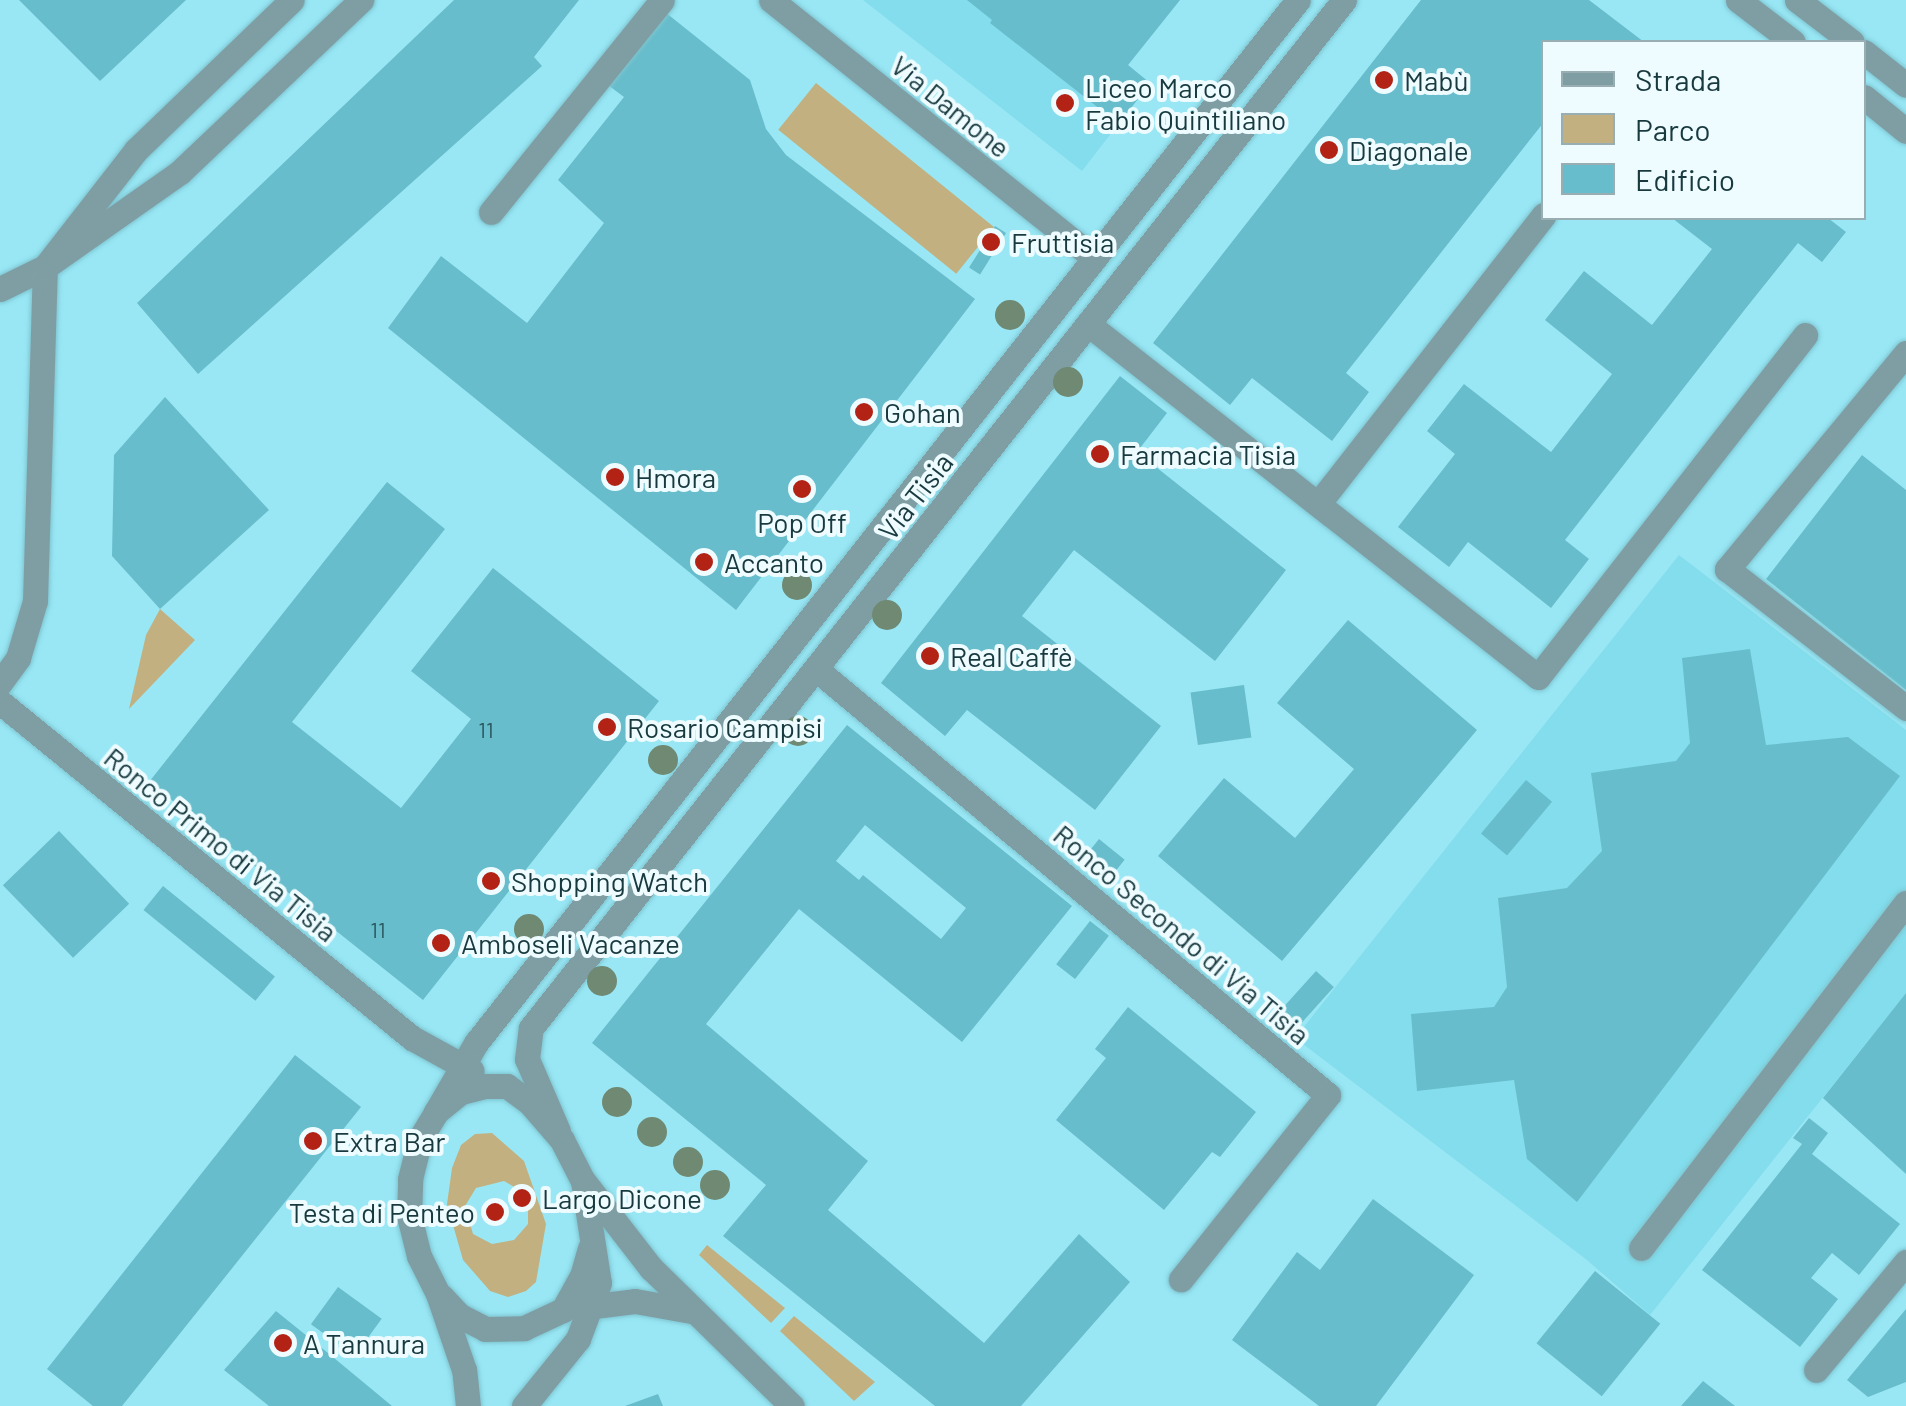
<!DOCTYPE html>
<html>
<head>
<meta charset="utf-8">
<style>
	body { margin:0 }
	#map { position:relative; width:1906px; height:1406px; overflow:hidden; background:#99e7f5; font-family:Barlow,sans-serif }
	div>[style] { position:absolute }
	.built>* { inset:0; background:#83ddec }
	.green>* { inset:0; background:#c2b080; transform-origin:0 0 }
	.building>* { inset:0; background:#67bdcb; transform-origin:0 0 }
	.roads { filter:drop-shadow(0 0 2px #7fc4d0) drop-shadow(0 0 2px #7fc4d0) }
	.service>* { height:25px; margin:-12.5px; padding:0 12.5px; transform-origin:12.5px; border-radius:12.5px; background:#7f9ea4 }
	.minor>* { height:25px; margin:-12.5px; padding:0 12.5px; transform-origin:12.5px; border-radius:12.5px; background:#7f9ea4 }
	.tertiary>* { height:25px; margin:-12.5px; padding:0 12.5px; transform-origin:12.5px; border-radius:12.5px; background:#7f9ea4 }
	.trees>* { width:30px; height:30px; margin:-15px; border-radius:50%; background:#6f8973 }
	.dots>* { width:28px; height:28px; translate:-50% -50%; box-sizing:border-box; border:5px solid #eefcff; border-radius:50% }
	span { translate:-50% -50%; white-space:nowrap; text-align:center; line-height:1.15; -webkit-text-stroke:8px #eefcff; paint-order:stroke }
	.number-label { font-size:22px; color:#2c5a61 }
	.number-label span { -webkit-text-stroke-width:0 }
	.poi-label { font-size:28px; color:#18393e }
	.left { translate:0 -50%; text-align:left }
	.right { translate:-100% -50%; text-align:right }
	.street-label { font-size:28px; color:#18393e }
	.legend { position:absolute; left:1541px; top:40px; width:325px; height:180px; box-sizing:border-box; background:#eefcff; border:2px solid #98aeb2; margin:0; padding:12px 18px; list-style:none; font-size:30px; color:#18393e }
	.legend li { display:flex; align-items:center; gap:20px; height:50px }
	.legend b { width:50px; border:2px solid #98aeb2 }
</style>
</head>
<body>
<div id="map">
	<div class="built">
		<i style="clip-path:polygon(863px 0,1180px 0,1128px 65px,1150px 83px,1082px 171px)"></i>
		<i style="clip-path:polygon(1679px 555px,1906px 730px,1906px 993px,1650px 1315px,1587px 1260px,1295px 1038px)"></i>
	</div>
	<div class="green">
		<i style="left:816px;top:83px;width:229px;height:60px;rotate:39deg"></i>
		<i style="clip-path:polygon(160px 609px,195px 640px,129px 709px,146px 635px)"></i>
		<i style="clip-path:polygon(evenodd,492px 1133px,524px 1161px,546px 1224px,536px 1282px,526px 1291px,508px 1297px,490px 1291px,463px 1260px,447px 1204px,452px 1168px,461px 1145px,475px 1134px,492px 1133px,504px 1181px,523px 1192px,528px 1202px,528px 1224px,514px 1240px,492px 1244px,473px 1234px,465px 1206px,476px 1188px,504px 1181px)"></i>
		<i style="clip-path:polygon(707px 1245px,785px 1308px,771px 1323px,699px 1255px)"></i>
		<i style="clip-path:polygon(794px 1316px,875px 1382px,854px 1401px,780px 1331px)"></i>
	</div>
	<div class="building">
		<i style="clip-path:polygon(19px 0,186px 0,100px 81px)"></i>
		<i style="clip-path:polygon(454px 0,579px 0,534px 57px,542px 66px,198px 374px,137px 303px)"></i>
		<i style="clip-path:polygon(967px 0,1180px 0,1128px 65px,1150px 83px,1119px 124px,990px 23px,992px 20px)"></i>
		<i style="clip-path:polygon(1421px 0,1589px 0,1644px 42px,1544px 42px,1544px 122px,1346px 373px,1369px 392px,1332px 441px,1252px 378px,1230px 405px,1153px 343px)"></i>
		<i style="clip-path:polygon(665px 12px,750px 80px,766px 129px,786px 155px,975px 299px,736px 610px,388px 328px,441px 256px,527px 323px,604px 223px,558px 180px,624px 97px,608px 85px)"></i>
		<i style="clip-path:polygon(1672px 218px,1828px 218px,1846px 232px,1822px 262px,1798px 243px,1746px 308px,1565px 540px,1589px 559px,1551px 608px,1468px 542px,1449px 567px,1398px 527px,1455px 454px,1427px 431px,1464px 384px,1551px 452px,1612px 374px,1545px 320px,1584px 271px,1652px 325px,1712px 249px)"></i>
		<i style="left:995px;top:226px;width:13px;height:49px;rotate:32deg"></i>
		<i style="clip-path:polygon(1120px 376px,1167px 413px,1137px 452px,1286px 570px,1215px 661px,1074px 550px,1022px 616px,1161px 726px,1095px 810px,967px 710px,945px 736px,881px 683px)"></i>
		<i style="clip-path:polygon(165px 397px,269px 510px,160px 609px,112px 556px,114px 455px)"></i>
		<i style="clip-path:polygon(1862px 455px,1906px 490px,1906px 690px,1766px 579px)"></i>
		<i style="clip-path:polygon(387px 482px,445px 529px,292px 722px,401px 808px,471px 719px,411px 671px,493px 568px,659px 701px,423px 1000px,149px 782px)"></i>
		<i style="clip-path:polygon(1348px 620px,1477px 730px,1282px 961px,1158px 856px,1224px 778px,1295px 838px,1354px 769px,1277px 703px)"></i>
		<i style="clip-path:polygon(1750px 649px,1766px 745px,1848px 737px,1900px 776px,1577px 1202px,1527px 1159px,1514px 1080px,1417px 1091px,1411px 1014px,1494px 1007px,1507px 987px,1498px 898px,1567px 888px,1602px 851px,1591px 773px,1676px 761px,1690px 743px,1682px 658px)"></i>
		<i style="left:1244px;top:685px;width:53px;height:54px;rotate:82deg"></i>
		<i style="clip-path:polygon(evenodd,847px 725px,1072px 906px,962px 1042px,799px 909px,706px 1024px,868px 1161px,828px 1210px,984px 1343px,1079px 1234px,1130px 1282px,1021px 1406px,935px 1406px,723px 1236px,766px 1185px,592px 1043px,847px 725px,865px 825px,966px 908px,941px 939px,863px 875px,859px 880px,836px 861px,865px 825px)"></i>
		<i style="left:1526px;top:780px;width:34px;height:70px;rotate:40deg"></i>
		<i style="left:59px;top:831px;width:101px;height:78px;rotate:46deg"></i>
		<i style="left:1099px;top:839px;width:33px;height:16px;rotate:39deg"></i>
		<i style="left:163px;top:886px;width:144px;height:31px;rotate:39deg"></i>
		<i style="left:1090px;top:921px;width:24px;height:55px;rotate:38deg"></i>
		<i style="left:1316px;top:971px;width:24px;height:63px;rotate:42deg"></i>
		<i style="clip-path:polygon(1906px 993px,1906px 1174px,1823px 1098px)"></i>
		<i style="clip-path:polygon(1128px 1007px,1256px 1112px,1220px 1157px,1212px 1152px,1164px 1210px,1056px 1120px,1106px 1058px,1095px 1049px)"></i>
		<i style="clip-path:polygon(295px 1055px,361px 1107px,122px 1406px,93px 1406px,47px 1369px)"></i>
		<i style="clip-path:polygon(1809px 1118px,1828px 1133px,1812px 1154px,1900px 1224px,1859px 1275px,1832px 1253px,1811px 1278px,1838px 1299px,1800px 1347px,1702px 1270px,1802px 1144px,1793px 1138px)"></i>
		<i style="clip-path:polygon(1373px 1199px,1474px 1275px,1376px 1406px,1319px 1406px,1232px 1340px,1297px 1252px,1320px 1270px)"></i>
		<i style="left:1595px;top:1271px;width:84px;height:93px;rotate:39deg"></i>
		<i style="left:338px;top:1287px;width:54px;height:46px;rotate:36deg"></i>
		<i style="clip-path:polygon(1906px 1309px,1906px 1382px,1868px 1397px,1847px 1380px)"></i>
		<i style="clip-path:polygon(276px 1311px,328px 1353px,392px 1406px,269px 1406px,224px 1370px)"></i>
		<i style="clip-path:polygon(1703px 1381px,1735px 1406px,1681px 1406px)"></i>
		<i style="clip-path:polygon(658px 1394px,663px 1406px,625px 1406px)"></i>
	</div>
	<div class="roads">
		<div class="service">
			<i style="left:491px;top:212px;width:272px;rotate:-51.1deg"></i>
			<i style="left:1088px;top:324px;width:572px;rotate:38.11deg"></i>
			<i style="left:1538px;top:677px;width:434px;rotate:-52deg"></i>
			<i style="left:1906px;top:353px;width:281px;rotate:129.6deg"></i>
			<i style="left:1727px;top:569px;width:227px;rotate:37.8deg"></i>
			<i style="left:1318px;top:504px;width:367px;rotate:-52deg"></i>
			<i style="left:1641px;top:1248px;width:435px;rotate:-52.5deg"></i>
		</div>
		<div class="minor">
			<i style="left:771px;top:0;width:413px;rotate:38.6deg"></i>
			<i style="left:1738px;top:0;width:69px;rotate:37.4deg"></i>
			<i style="left:1797px;top:0;width:69px;rotate:37.4deg"></i>
			<i style="left:1864px;top:52px;width:53px;rotate:38.2deg"></i>
			<i style="left:1864px;top:97px;width:54px;rotate:39deg"></i>
			<i style="left:0;top:289px;width:50px;rotate:-26.1deg"></i>
			<i style="left:45px;top:267px;width:165px;rotate:-35.1deg"></i>
			<i style="left:180px;top:172px;width:250px;rotate:-43.5deg"></i>
			<i style="left:816px;top:669px;width:666px;rotate:39.76deg"></i>
			<i style="left:1328px;top:1095px;width:236px;rotate:128.6deg"></i>
			<i style="left:0;top:683px;width:31px;rotate:-54deg"></i>
			<i style="left:18px;top:658px;width:59px;rotate:-73.4deg"></i>
			<i style="left:35px;top:601px;width:334px;rotate:-88.3deg"></i>
			<i style="left:45px;top:267px;width:148px;rotate:-52.1deg"></i>
			<i style="left:136px;top:150px;width:216px;rotate:-43.9deg"></i>
			<i style="left:0;top:702px;width:532px;rotate:39.2deg"></i>
			<i style="left:412px;top:1038px;width:68px;rotate:28.8deg"></i>
			<i style="left:436px;top:1112px;width:80px;rotate:-59.9deg"></i>
			<i style="left:476px;top:1043px;width:1328px;rotate:-51.76deg"></i>
			<i style="left:558px;top:1131px;width:78px;rotate:-113.3deg"></i>
			<i style="left:527px;top:1059px;width:31px;rotate:-83deg"></i>
			<i style="left:531px;top:1028px;width:1311px;rotate:-51.66deg"></i>
			<i style="left:1816px;top:1370px;width:141px;rotate:-50.2deg"></i>
		</div>
		<div class="tertiary">
			<i style="left:585px;top:1183px;width:108px;rotate:52.2deg"></i>
			<i style="left:651px;top:1268px;width:197px;rotate:44.4deg"></i>
			<i style="left:442px;top:1297px;width:26px;rotate:47deg"></i>
			<i style="left:460px;top:1316px;width:28px;rotate:27deg"></i>
			<i style="left:485px;top:1329px;width:39px;rotate:-1deg"></i>
			<i style="left:524px;top:1328px;width:43px;rotate:-24.8deg"></i>
			<i style="left:563px;top:1310px;width:39px;rotate:-61deg"></i>
			<i style="left:582px;top:1276px;width:29px;rotate:-74deg"></i>
			<i style="left:578px;top:1308px;width:57px;rotate:-7deg"></i>
			<i style="left:635px;top:1301px;width:57px;rotate:10.1deg"></i>
			<i style="left:468px;top:1406px;width:36px;rotate:-96deg"></i>
			<i style="left:464px;top:1370px;width:80px;rotate:-108.9deg"></i>
			<i style="left:438px;top:1294px;width:42px;rotate:-116.6deg"></i>
			<i style="left:419px;top:1256px;width:41px;rotate:-104deg"></i>
			<i style="left:409px;top:1216px;width:37px;rotate:-88deg"></i>
			<i style="left:410px;top:1179px;width:41px;rotate:-76deg"></i>
			<i style="left:420px;top:1139px;width:31px;rotate:-59deg"></i>
			<i style="left:436px;top:1112px;width:32px;rotate:-39deg"></i>
			<i style="left:461px;top:1092px;width:25px;rotate:-14deg"></i>
			<i style="left:485px;top:1086px;width:22px"></i>
			<i style="left:507px;top:1086px;width:29px;rotate:36deg"></i>
			<i style="left:530px;top:1103px;width:49px;rotate:49.1deg"></i>
			<i style="left:562px;top:1140px;width:46px;rotate:62.9deg"></i>
			<i style="left:583px;top:1181px;width:103px;rotate:81.1deg"></i>
			<i style="left:599px;top:1283px;width:60px;rotate:110.6deg"></i>
			<i style="left:578px;top:1339px;width:86px;rotate:128.9deg"></i>
		</div>
	</div>
	<div class="trees">
		<i style="left:1010px;top:315px"></i>
		<i style="left:1068px;top:382px"></i>
		<i style="left:797px;top:585px"></i>
		<i style="left:887px;top:615px"></i>
		<i style="left:798px;top:731px"></i>
		<i style="left:663px;top:760px"></i>
		<i style="left:529px;top:929px"></i>
		<i style="left:602px;top:981px"></i>
		<i style="left:617px;top:1102px"></i>
		<i style="left:652px;top:1132px"></i>
		<i style="left:688px;top:1162px"></i>
		<i style="left:715px;top:1185px"></i>
	</div>
	<div class="dots">
		<i style="left:1384px;top:80px;background:#b22316"></i>
		<i style="left:1065px;top:103px;background:#b22316"></i>
		<i style="left:1329px;top:150px;background:#b22316"></i>
		<i style="left:991px;top:242px;background:#b22316"></i>
		<i style="left:864px;top:412px;background:#b22316"></i>
		<i style="left:1100px;top:454px;background:#b22316"></i>
		<i style="left:615px;top:477px;background:#b22316"></i>
		<i style="left:802px;top:489px;background:#b22316"></i>
		<i style="left:704px;top:562px;background:#b22316"></i>
		<i style="left:930px;top:656px;background:#b22316"></i>
		<i style="left:607px;top:727px;background:#b22316"></i>
		<i style="left:491px;top:881px;background:#b22316"></i>
		<i style="left:441px;top:943px;background:#b22316"></i>
		<i style="left:313px;top:1141px;background:#b22316"></i>
		<i style="left:522px;top:1198px;background:#b22316"></i>
		<i style="left:495px;top:1212px;background:#b22316"></i>
		<i style="left:283px;top:1343px;background:#b22316"></i>
	</div>
	<div class="number-label">
		<span style="left:486px;top:730px">11</span>
		<span style="left:378px;top:930px">11</span>
	</div>
	<div class="poi-label">
		<span class="left" style="left:1404px;top:80px">Mabù</span>
		<span class="left" style="left:1085px;top:103px">Liceo Marco<br>Fabio Quintiliano</span>
		<span class="left" style="left:1349px;top:150px">Diagonale</span>
		<span class="left" style="left:1011px;top:242px">Fruttisia</span>
		<span class="left" style="left:884px;top:412px">Gohan</span>
		<span class="left" style="left:1120px;top:454px">Farmacia Tisia</span>
		<span class="left" style="left:635px;top:477px">Hmora</span>
		<span style="left:802px;top:522px">Pop Off</span>
		<span class="left" style="left:724px;top:562px">Accanto</span>
		<span class="left" style="left:950px;top:656px">Real Caffè</span>
		<span class="left" style="left:627px;top:727px">Rosario Campisi</span>
		<span class="left" style="left:511px;top:881px">Shopping Watch</span>
		<span class="left" style="left:461px;top:943px">Amboseli Vacanze</span>
		<span class="left" style="left:333px;top:1141px">Extra Bar</span>
		<span class="left" style="left:542px;top:1198px">Largo Dicone</span>
		<span class="right" style="left:475px;top:1212px">Testa di Penteo</span>
		<span class="left" style="left:303px;top:1343px">A Tannura</span>
	</div>
	<div class="street-label">
		<span style="left:951px;top:106px;rotate:39deg">Via Damone</span>
		<span style="left:915px;top:496px;rotate:-52deg">Via Tisia</span>
		<span style="left:221px;top:844px;rotate:39deg">Ronco Primo di Via Tisia</span>
		<span style="left:1182px;top:934px;rotate:40deg">Ronco Secondo di Via Tisia</span>
	</div>
	<ul class="legend">
	<li><b style="height:12px;background:#7f9ea4"></b>Strada</li>
	<li><b style="height:28px;background:#c2b080"></b>Parco</li>
	<li><b style="height:28px;background:#67bdcb"></b>Edificio</li>
	</ul>
</div>
</body>
</html>
